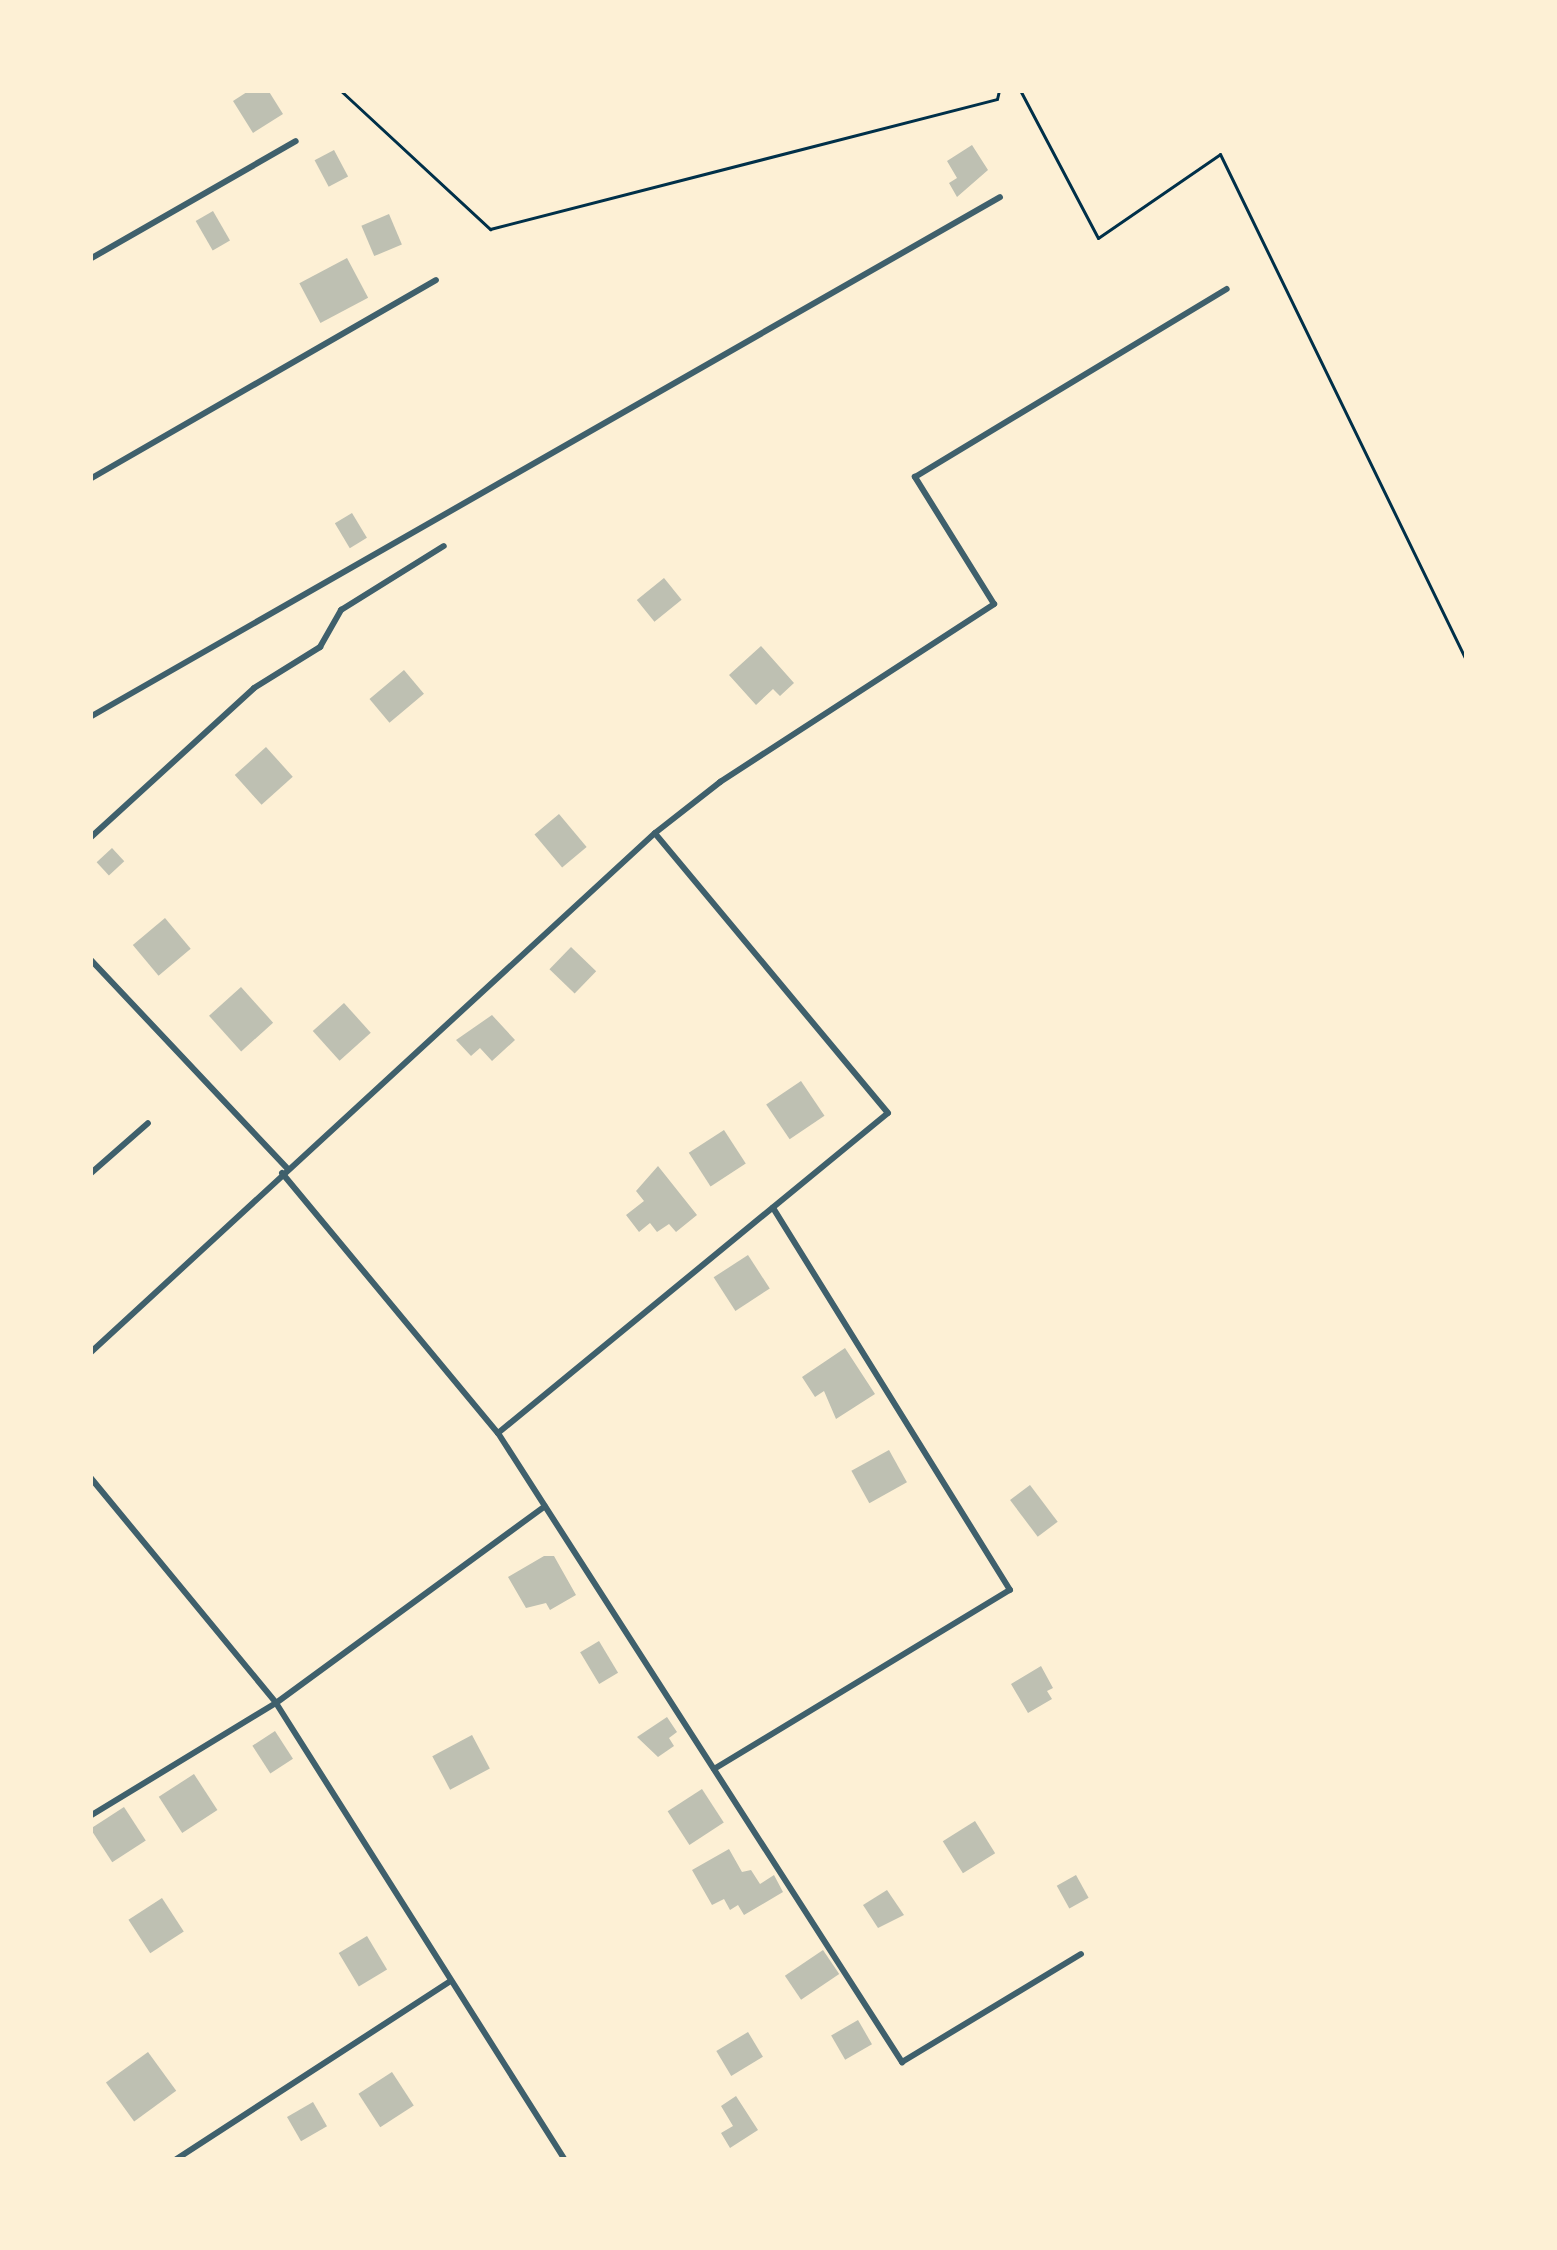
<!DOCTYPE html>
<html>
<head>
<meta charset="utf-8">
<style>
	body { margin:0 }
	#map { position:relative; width:1557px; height:2250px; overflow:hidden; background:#fdf0d5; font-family:"DM Sans",sans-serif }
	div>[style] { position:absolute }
	.building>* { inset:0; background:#bec0b2; transform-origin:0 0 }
	.path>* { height:3px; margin:-1.5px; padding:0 1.5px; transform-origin:1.5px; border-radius:1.5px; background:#003049 }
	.service>* { height:6px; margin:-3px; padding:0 3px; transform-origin:3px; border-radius:3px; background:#3f606c }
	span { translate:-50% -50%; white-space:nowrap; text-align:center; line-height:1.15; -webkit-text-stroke:9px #fdf0d5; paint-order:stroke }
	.frame { position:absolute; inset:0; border:93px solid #fdf0d5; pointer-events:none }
</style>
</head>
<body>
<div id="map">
	<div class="building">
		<i style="clip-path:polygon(250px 90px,268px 90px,283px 114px,253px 133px,233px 101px)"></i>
		<i style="clip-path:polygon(972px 145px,988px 170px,957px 197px,949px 183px,957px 178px,947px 161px)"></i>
		<i style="left:334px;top:150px;width:30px;height:22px;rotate:62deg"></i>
		<i style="left:213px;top:211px;width:34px;height:20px;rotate:60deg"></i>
		<i style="left:389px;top:214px;width:33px;height:30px;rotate:67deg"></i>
		<i style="left:347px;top:258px;width:45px;height:54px;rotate:62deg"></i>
		<i style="left:352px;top:513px;width:29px;height:20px;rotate:59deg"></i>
		<i style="left:664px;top:578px;width:28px;height:35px;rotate:51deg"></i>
		<i style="clip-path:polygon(761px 646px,794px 683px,780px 696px,773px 689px,756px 705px,729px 675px)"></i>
		<i style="left:404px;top:670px;width:31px;height:45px;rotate:50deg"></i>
		<i style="left:266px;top:747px;width:40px;height:42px;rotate:48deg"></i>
		<i style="left:559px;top:814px;width:43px;height:32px;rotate:50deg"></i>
		<i style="left:112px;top:848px;width:18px;height:21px;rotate:47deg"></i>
		<i style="left:165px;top:918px;width:40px;height:42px;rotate:50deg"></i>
		<i style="left:571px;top:947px;width:35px;height:31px;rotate:44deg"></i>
		<i style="left:241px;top:987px;width:48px;height:43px;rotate:48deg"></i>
		<i style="left:344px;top:1003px;width:40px;height:42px;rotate:48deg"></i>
		<i style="clip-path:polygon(492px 1015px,515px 1040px,492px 1061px,480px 1048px,471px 1056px,456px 1040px)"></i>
		<i style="left:801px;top:1081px;width:42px;height:42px;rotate:56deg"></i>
		<i style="left:724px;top:1130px;width:40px;height:42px;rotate:57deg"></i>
		<i style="clip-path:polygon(658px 1166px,697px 1215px,676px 1232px,669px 1224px,657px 1232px,650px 1223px,639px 1232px,626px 1215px,644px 1201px,636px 1191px)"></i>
		<i style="left:748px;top:1255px;width:40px;height:41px;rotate:57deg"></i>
		<i style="clip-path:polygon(845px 1348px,875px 1394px,836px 1419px,824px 1391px,815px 1397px,802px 1377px)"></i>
		<i style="left:889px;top:1450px;width:37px;height:43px;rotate:61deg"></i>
		<i style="left:1030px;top:1485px;width:46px;height:25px;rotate:53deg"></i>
		<i style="clip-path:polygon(544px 1556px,554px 1556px,576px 1595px,550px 1610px,546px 1603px,526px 1608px,508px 1577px)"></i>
		<i style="left:599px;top:1641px;width:37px;height:22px;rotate:59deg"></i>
		<i style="clip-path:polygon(1041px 1666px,1053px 1688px,1047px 1691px,1052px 1699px,1028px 1713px,1011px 1684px)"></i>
		<i style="clip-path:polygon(667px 1717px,677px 1732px,669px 1738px,674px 1746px,658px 1757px,637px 1737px)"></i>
		<i style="left:275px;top:1731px;width:33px;height:27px;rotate:57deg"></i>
		<i style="left:472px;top:1735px;width:38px;height:45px;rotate:62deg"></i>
		<i style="left:194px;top:1774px;width:43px;height:42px;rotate:57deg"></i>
		<i style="left:702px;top:1789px;width:40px;height:41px;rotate:57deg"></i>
		<i style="left:124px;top:1807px;width:40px;height:40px;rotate:57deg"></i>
		<i style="left:975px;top:1821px;width:38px;height:38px;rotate:58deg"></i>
		<i style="clip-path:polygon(729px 1849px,742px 1872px,751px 1870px,760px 1884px,774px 1875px,783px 1892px,744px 1915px,738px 1905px,730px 1910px,724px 1899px,712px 1905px,692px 1870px)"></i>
		<i style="left:1076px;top:1875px;width:26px;height:22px;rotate:61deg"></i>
		<i style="clip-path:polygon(887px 1890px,904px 1915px,878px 1928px,863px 1905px)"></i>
		<i style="left:162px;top:1898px;width:40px;height:40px;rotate:57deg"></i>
		<i style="left:367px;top:1936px;width:39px;height:33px;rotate:59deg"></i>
		<i style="left:823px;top:1950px;width:29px;height:46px;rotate:56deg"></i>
		<i style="left:858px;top:2020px;width:28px;height:31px;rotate:60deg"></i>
		<i style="left:748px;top:2032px;width:29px;height:37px;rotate:59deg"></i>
		<i style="left:148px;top:2052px;width:48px;height:52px;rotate:54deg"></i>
		<i style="left:392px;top:2072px;width:40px;height:40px;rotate:57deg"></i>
		<i style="clip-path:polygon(736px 2096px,758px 2130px,730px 2148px,721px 2133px,733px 2126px,721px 2106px)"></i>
		<i style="left:313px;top:2102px;width:28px;height:30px;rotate:60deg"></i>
	</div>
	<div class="path">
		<i style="left:340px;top:90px;width:205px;rotate:42.8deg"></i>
		<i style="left:490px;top:229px;width:523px;rotate:-14.38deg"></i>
		<i style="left:997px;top:99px;width:9px;rotate:-77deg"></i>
		<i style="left:1020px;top:90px;width:167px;rotate:62.2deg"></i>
		<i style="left:1098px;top:238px;width:148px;rotate:-34.5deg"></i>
		<i style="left:1220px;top:154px;width:565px;rotate:64.07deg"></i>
	</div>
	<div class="service">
		<i style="left:90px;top:259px;width:237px;rotate:-29.8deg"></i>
		<i style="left:90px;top:479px;width:399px;rotate:-29.9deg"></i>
		<i style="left:90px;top:717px;width:1048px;rotate:-29.74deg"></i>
		<i style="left:90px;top:838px;width:222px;rotate:-42.4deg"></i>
		<i style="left:254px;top:688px;width:78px;rotate:-31.8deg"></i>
		<i style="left:320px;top:647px;width:43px;rotate:-60.4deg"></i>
		<i style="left:341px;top:610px;width:121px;rotate:-31.9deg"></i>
		<i style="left:90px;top:959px;width:287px;rotate:46.7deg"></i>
		<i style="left:282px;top:1173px;width:338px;rotate:50.3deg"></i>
		<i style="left:498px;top:1433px;width:748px;rotate:57.29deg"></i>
		<i style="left:902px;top:2062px;width:209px;rotate:-31.1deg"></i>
		<i style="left:90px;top:1174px;width:77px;rotate:-41.3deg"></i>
		<i style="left:90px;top:1353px;width:768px;rotate:-42.63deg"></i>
		<i style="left:655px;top:833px;width:83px;rotate:-38.1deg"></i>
		<i style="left:720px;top:782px;width:327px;rotate:-33deg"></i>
		<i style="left:994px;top:604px;width:150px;rotate:-121.9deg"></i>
		<i style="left:915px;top:477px;width:364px;rotate:-31.1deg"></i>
		<i style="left:498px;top:1433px;width:504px;rotate:-39.37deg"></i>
		<i style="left:888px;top:1113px;width:364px;rotate:-129.8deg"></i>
		<i style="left:90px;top:1477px;width:293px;rotate:50.5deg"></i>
		<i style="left:276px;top:1703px;width:541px;rotate:57.69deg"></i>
		<i style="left:714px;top:1769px;width:346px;rotate:-31.2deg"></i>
		<i style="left:1010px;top:1590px;width:450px;rotate:-121.8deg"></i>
		<i style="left:90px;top:1816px;width:218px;rotate:-31.3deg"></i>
		<i style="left:276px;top:1703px;width:333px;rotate:-36.2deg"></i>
		<i style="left:175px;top:2160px;width:329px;rotate:-33deg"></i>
	</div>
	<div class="frame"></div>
</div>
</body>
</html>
